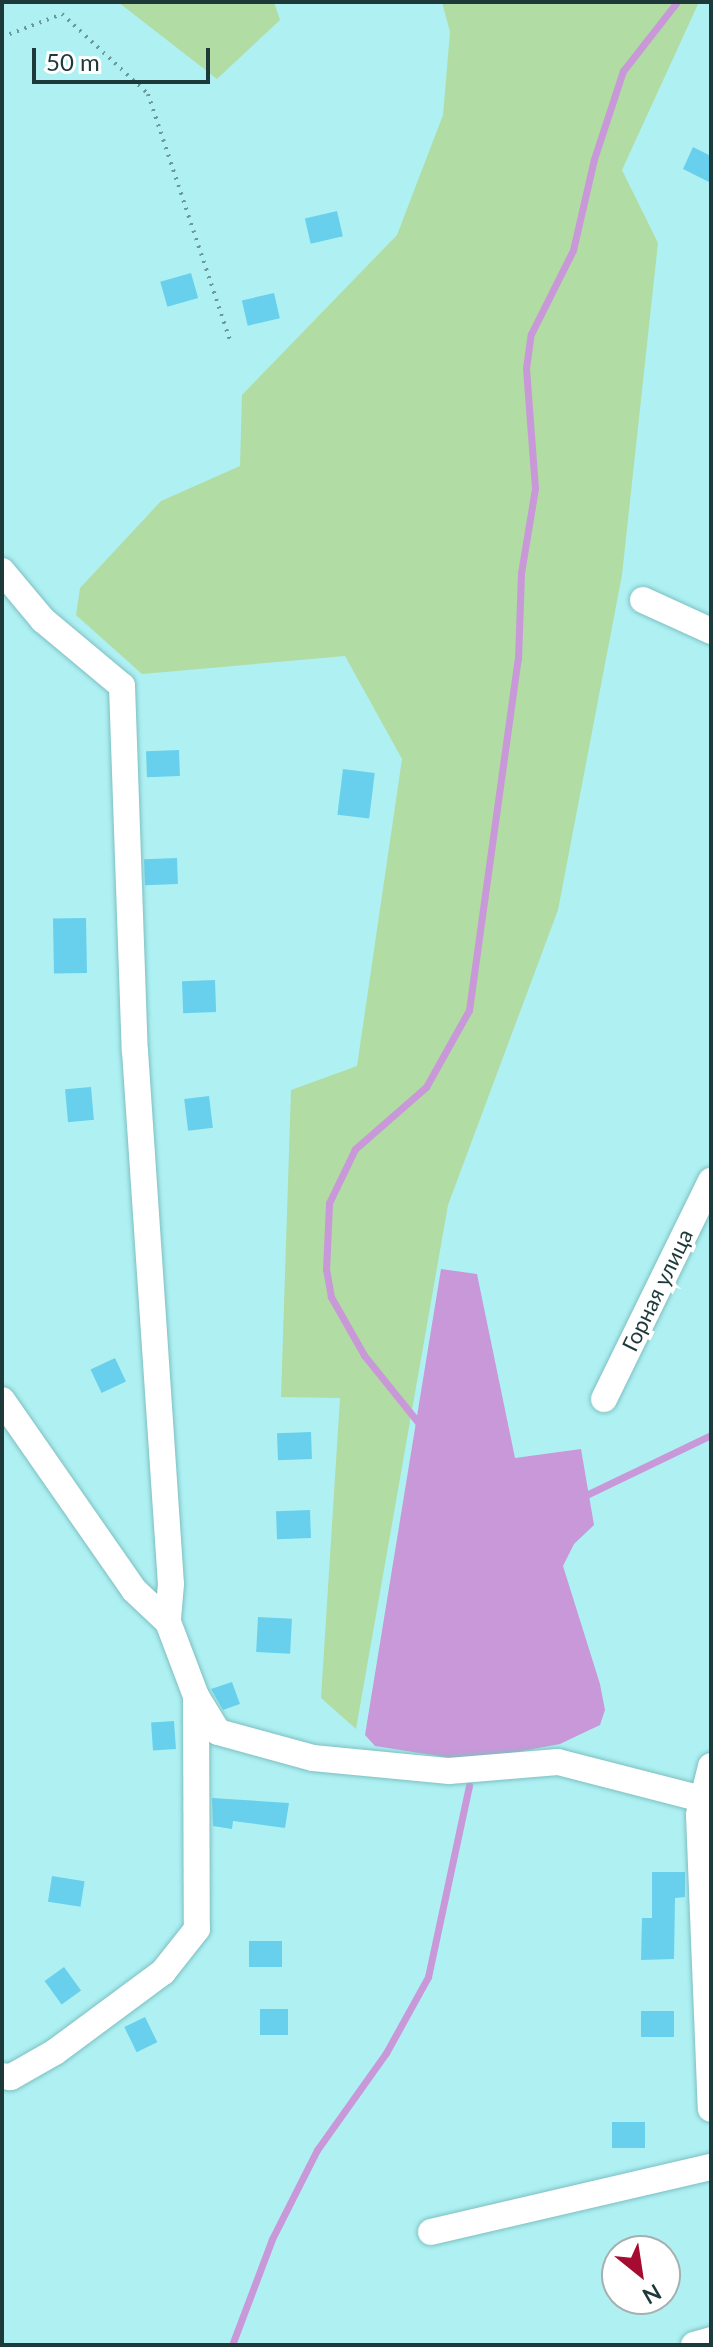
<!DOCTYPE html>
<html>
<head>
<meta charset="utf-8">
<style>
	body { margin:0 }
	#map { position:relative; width:713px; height:2347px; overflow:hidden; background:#aff1f3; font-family:Lato,sans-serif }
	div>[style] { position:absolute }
	.green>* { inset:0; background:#b1dca3 }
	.water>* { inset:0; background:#c998d8 }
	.stream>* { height:7px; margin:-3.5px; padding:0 3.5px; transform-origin:3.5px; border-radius:3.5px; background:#c998d8 }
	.building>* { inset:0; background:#68d0ec; transform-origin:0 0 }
	.path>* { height:4px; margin-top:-2px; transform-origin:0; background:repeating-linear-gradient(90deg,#6a999a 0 2px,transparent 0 8px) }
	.roads { filter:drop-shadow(0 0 2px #7ebfc1) drop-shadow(0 0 2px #7ebfc1) }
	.minor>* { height:26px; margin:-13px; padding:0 13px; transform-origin:13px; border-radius:13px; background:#fff }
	span { translate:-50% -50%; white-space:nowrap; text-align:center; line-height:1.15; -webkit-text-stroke:8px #fff; paint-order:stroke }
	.street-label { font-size:22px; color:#1e393a }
	.frame { position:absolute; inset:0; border:4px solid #1e393a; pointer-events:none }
	.north { position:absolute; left:601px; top:2235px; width:80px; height:80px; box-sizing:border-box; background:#fff; border:2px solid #a5b0b0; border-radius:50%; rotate:150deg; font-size:22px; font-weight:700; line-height:32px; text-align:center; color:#1e393a }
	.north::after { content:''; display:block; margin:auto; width:28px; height:36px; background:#a60c30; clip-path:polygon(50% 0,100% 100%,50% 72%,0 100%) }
	.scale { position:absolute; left:32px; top:48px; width:178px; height:36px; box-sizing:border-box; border:4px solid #1e393a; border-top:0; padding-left:10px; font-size:24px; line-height:28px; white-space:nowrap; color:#1e393a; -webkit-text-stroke:6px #fff; paint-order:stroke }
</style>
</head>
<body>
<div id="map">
	<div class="green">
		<i style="clip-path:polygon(118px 2px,274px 2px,280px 20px,217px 79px)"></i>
		<i style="clip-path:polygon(442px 2px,699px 2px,622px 170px,658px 243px,622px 575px,558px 910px,448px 1205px,356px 1729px,321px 1698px,340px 1398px,281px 1397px,291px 1090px,357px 1066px,402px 759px,345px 656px,142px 674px,76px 615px,80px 588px,161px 501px,240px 466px,242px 395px,397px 235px,443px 115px,450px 32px)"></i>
	</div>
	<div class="water">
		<i style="clip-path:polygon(441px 1269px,477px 1274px,515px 1458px,581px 1449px,594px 1525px,574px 1544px,563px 1566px,600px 1684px,605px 1710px,600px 1725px,560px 1744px,470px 1761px,375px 1746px,365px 1735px)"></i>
	</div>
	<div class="stream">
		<i style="left:421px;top:1426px;width:91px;rotate:-128.8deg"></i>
		<i style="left:364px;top:1355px;width:67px;rotate:-119.6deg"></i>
		<i style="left:331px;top:1297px;width:27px;rotate:-100deg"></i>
		<i style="left:326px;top:1270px;width:67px;rotate:-87.4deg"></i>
		<i style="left:329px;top:1203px;width:60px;rotate:-64.3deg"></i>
		<i style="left:355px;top:1149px;width:94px;rotate:-41.1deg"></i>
		<i style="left:426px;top:1087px;width:88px;rotate:-60.8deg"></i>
		<i style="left:469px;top:1010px;width:354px;rotate:-82.1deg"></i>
		<i style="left:518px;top:659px;width:86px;rotate:-88deg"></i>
		<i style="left:521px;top:573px;width:86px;rotate:-80.6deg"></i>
		<i style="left:535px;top:488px;width:120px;rotate:-94.3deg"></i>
		<i style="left:526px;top:368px;width:34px;rotate:-82deg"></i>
		<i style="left:531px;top:334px;width:94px;rotate:-63.4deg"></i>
		<i style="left:573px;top:250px;width:93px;rotate:-77deg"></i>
		<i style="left:594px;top:159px;width:93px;rotate:-71.8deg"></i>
		<i style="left:623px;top:71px;width:88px;rotate:-52deg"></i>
		<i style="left:580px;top:1498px;width:145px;rotate:-25.7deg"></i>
		<i style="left:232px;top:2345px;width:113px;rotate:-69.3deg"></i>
		<i style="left:272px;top:2239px;width:100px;rotate:-63.2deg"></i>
		<i style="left:317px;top:2150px;width:119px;rotate:-54.6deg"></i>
		<i style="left:386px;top:2053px;width:87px;rotate:-61.1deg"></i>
		<i style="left:428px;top:1977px;width:196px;rotate:-77.9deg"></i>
	</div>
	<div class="building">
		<i style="clip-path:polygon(693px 147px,711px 156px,711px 183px,683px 169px)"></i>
		<i style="left:337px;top:211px;width:26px;height:33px;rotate:77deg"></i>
		<i style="left:191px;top:273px;width:26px;height:32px;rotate:74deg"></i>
		<i style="left:274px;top:293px;width:26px;height:33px;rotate:77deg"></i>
		<i style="left:179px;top:750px;width:26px;height:33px;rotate:88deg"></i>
		<i style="left:343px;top:769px;width:32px;height:46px;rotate:7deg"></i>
		<i style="left:177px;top:858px;width:26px;height:33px;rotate:88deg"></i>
		<i style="left:86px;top:918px;width:55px;height:33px;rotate:89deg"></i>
		<i style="left:215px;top:980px;width:32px;height:33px;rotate:88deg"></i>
		<i style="left:91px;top:1087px;width:33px;height:26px;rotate:85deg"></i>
		<i style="left:209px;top:1096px;width:32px;height:25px;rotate:83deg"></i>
		<i style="left:115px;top:1358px;width:26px;height:27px;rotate:65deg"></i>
		<i style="left:311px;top:1432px;width:27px;height:34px;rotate:88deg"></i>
		<i style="left:310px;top:1510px;width:28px;height:34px;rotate:88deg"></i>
		<i style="left:258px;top:1617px;width:34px;height:35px;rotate:3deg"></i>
		<i style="clip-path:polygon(232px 1682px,240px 1704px,223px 1710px,211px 1689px)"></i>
		<i style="left:174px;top:1721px;width:28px;height:23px;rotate:86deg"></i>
		<i style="clip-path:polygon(212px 1798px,289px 1803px,285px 1828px,233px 1821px,232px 1829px,213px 1826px)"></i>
		<i style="clip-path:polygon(652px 1872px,685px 1872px,685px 1897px,675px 1898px,674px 1959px,641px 1960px,642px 1918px,652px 1918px)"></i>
		<i style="left:52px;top:1876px;width:33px;height:26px;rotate:9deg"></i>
		<i style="left:282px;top:1941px;width:26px;height:33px;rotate:90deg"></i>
		<i style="left:64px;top:1967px;width:29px;height:24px;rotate:54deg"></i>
		<i style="left:260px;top:2009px;width:28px;height:26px"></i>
		<i style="left:641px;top:2011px;width:33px;height:26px"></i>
		<i style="left:145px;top:2017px;width:28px;height:23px;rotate:64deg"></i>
		<i style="left:645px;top:2122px;width:26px;height:33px;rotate:90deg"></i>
	</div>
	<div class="path">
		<i style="left:2px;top:37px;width:64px;rotate:-21deg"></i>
		<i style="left:62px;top:14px;width:117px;rotate:42.9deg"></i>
		<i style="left:148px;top:94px;width:260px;rotate:71.6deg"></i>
	</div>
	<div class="roads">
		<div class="minor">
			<i style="left:2px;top:571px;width:64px;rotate:50.1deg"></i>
			<i style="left:43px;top:620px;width:103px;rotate:39.9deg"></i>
			<i style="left:122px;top:686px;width:365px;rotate:88deg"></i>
			<i style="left:135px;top:1051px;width:534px;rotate:86.14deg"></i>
			<i style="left:171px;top:1584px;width:38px;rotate:95deg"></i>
			<i style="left:168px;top:1622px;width:79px;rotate:69.3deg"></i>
			<i style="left:196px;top:1696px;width:233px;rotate:89.8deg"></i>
			<i style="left:197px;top:1929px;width:55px;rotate:128.3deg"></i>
			<i style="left:163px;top:1972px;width:134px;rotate:143.5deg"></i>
			<i style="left:55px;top:2052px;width:51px;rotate:150.4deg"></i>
			<i style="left:11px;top:2077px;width:9px;rotate:-174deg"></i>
			<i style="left:643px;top:600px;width:75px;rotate:24.5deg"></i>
			<i style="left:604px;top:1399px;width:243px;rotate:-63.9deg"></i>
			<i style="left:2px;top:1400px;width:231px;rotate:55.2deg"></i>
			<i style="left:134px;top:1590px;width:47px;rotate:43.3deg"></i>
			<i style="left:196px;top:1696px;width:42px;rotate:58.6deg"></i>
			<i style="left:218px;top:1732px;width:98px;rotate:15.3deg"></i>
			<i style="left:313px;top:1758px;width:137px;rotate:5.5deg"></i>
			<i style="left:449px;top:1771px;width:109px;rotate:-4.7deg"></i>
			<i style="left:558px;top:1762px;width:149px;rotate:14.4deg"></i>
			<i style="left:711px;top:1766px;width:50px;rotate:103.8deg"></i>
			<i style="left:699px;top:1815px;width:294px;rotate:87.7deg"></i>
			<i style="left:431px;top:2232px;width:287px;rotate:-13.1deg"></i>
			<i style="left:694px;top:2345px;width:18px;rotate:-16deg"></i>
		</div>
	</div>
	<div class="street-label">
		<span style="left:657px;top:1290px;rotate:-64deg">Горная улица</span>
	</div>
	<div class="frame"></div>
	<div class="north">N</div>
	<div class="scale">50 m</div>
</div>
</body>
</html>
